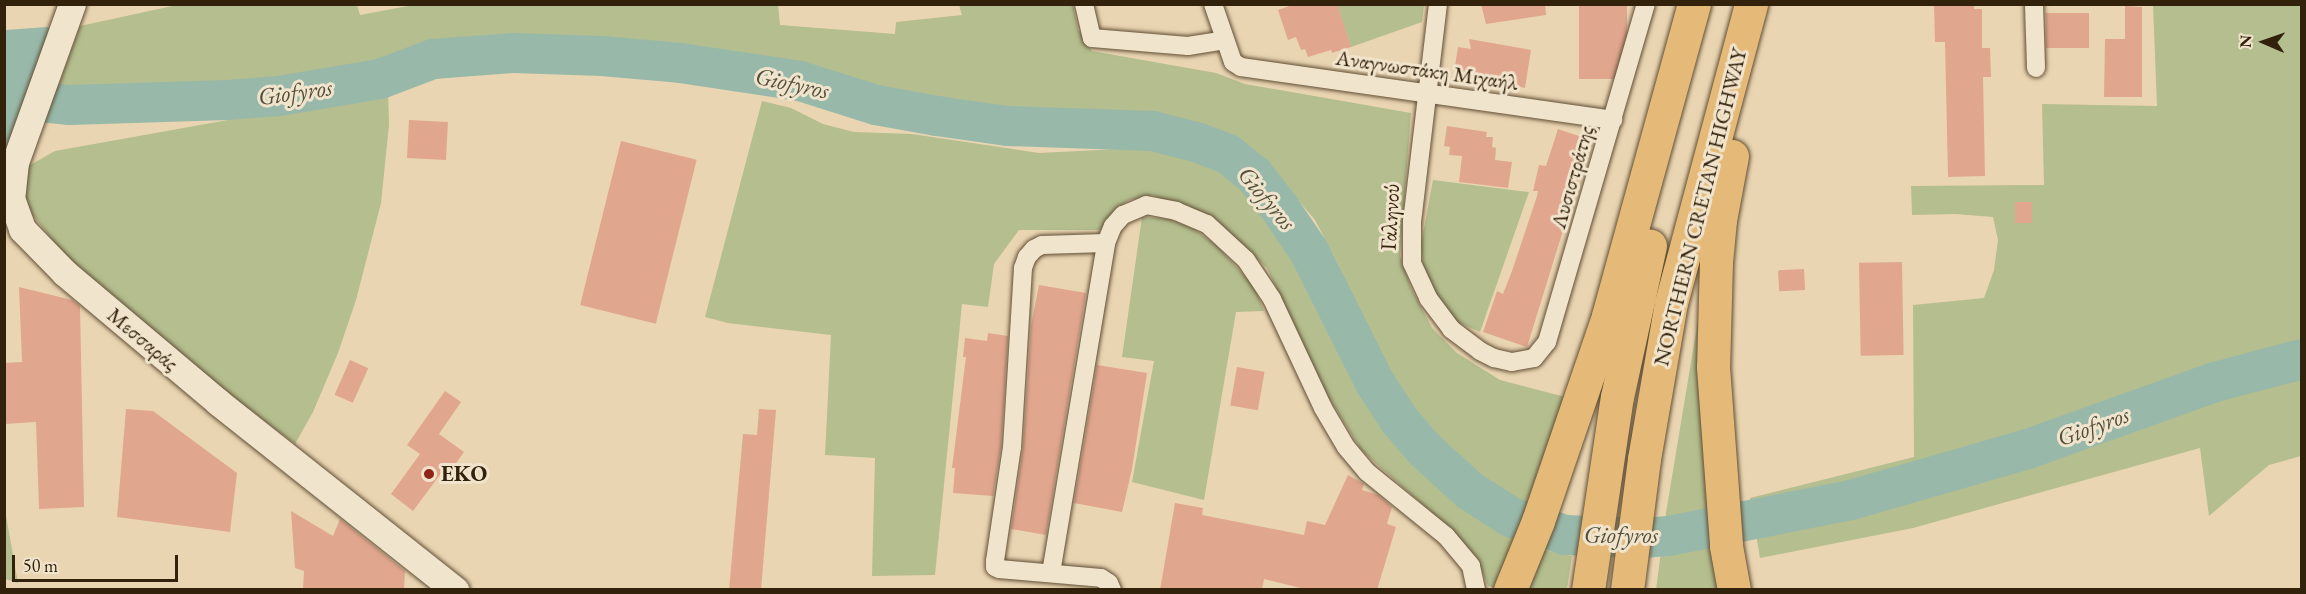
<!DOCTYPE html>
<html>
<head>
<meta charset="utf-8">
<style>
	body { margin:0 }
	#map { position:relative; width:2306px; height:594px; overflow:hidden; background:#ead5b2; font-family:"EB Garamond",serif }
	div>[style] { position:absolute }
	.green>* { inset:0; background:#b4be8e }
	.water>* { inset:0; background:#98b9aa }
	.river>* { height:40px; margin:-20px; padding:0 20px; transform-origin:20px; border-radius:20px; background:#98b9aa }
	.building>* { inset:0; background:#e1a68e; transform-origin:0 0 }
	.roads { filter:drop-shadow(0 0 2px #604e35) drop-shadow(0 0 2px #604e35) }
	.street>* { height:18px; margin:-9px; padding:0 9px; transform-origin:9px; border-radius:9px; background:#f1e4cd }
	.secondary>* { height:27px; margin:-13.5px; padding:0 13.5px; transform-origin:13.5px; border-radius:13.5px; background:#f1e4cd }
	.highway>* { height:33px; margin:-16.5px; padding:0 16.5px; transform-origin:16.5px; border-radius:16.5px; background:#e5ba79 }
	.dots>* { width:16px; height:16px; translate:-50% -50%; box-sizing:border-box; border:3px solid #f1e4cd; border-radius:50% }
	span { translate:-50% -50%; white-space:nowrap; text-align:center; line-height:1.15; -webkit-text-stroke:6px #f1e4cd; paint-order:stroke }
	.street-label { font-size:22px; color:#32210b }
	.poi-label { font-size:22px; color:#32210b; font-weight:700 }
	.left { translate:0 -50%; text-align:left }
	.water-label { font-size:24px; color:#514f3b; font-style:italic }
	.frame { position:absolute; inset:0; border:6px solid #32210b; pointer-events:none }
	.north { position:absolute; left:2234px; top:12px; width:60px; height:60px; -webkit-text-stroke:4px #f1e4cd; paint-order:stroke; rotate:272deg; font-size:16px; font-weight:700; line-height:24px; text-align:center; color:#32210b }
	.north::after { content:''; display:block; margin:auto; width:21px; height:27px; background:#32210b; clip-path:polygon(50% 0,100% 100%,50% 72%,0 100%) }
	.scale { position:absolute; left:12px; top:555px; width:166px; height:27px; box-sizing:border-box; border:3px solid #32210b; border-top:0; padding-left:8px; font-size:18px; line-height:21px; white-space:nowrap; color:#32210b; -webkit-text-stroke:4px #f1e4cd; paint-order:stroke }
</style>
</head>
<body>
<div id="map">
	<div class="green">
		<i style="clip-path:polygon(419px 4px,778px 4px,780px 25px,895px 34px,896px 22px,962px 15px,959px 5px,1073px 5px,1078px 29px,1092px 51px,1216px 73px,1245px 84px,1411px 113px,1400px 256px,1411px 288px,1432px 328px,1457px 353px,1500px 380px,1569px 398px,1528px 509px,1485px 487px,1425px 434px,1393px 391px,1359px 322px,1339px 266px,1315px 220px,1260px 155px,1214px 133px,1154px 122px,988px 113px,895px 100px,798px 71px,687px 53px,597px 47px,502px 46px,435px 51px,404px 61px,295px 83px,57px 90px,80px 26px,177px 5px,357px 5px,360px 15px)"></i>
		<i style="clip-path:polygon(1337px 5px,1424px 5px,1422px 22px,1351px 47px)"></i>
		<i style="clip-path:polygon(2153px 5px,2301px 5px,2301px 456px,2269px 465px,2209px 516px,2200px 448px,1913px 528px,1760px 558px,1750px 498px,1914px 457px,1913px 305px,1984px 298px,1994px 270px,1998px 240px,1993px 217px,1955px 214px,1912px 215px,1911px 186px,2044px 185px,2042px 104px,2157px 106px)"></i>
		<i style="clip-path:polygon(388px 88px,389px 125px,381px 203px,356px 300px,338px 353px,313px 412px,295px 444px,222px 389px,71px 263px,23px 203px,23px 169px,55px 151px,300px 107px)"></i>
		<i style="clip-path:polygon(762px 101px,791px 108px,823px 124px,854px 132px,912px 134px,1039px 153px,1139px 148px,1201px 156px,1228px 170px,1260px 198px,1303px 259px,1379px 413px,1417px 459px,1479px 514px,1515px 537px,1498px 589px,1488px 586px,1477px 558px,1444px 523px,1362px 451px,1327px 395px,1267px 268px,1217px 220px,1152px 195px,1129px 200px,1114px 210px,1103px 230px,1019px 230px,994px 264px,988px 307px,962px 304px,935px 575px,872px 576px,875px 458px,825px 455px,831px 335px,728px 323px,705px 317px)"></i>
		<i style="clip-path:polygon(1433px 180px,1529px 192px,1480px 332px,1455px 321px,1430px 286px,1424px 270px,1421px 245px)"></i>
		<i style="clip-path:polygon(1142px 217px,1169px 219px,1194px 229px,1216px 245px,1254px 286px,1264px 311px,1236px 312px,1204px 500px,1132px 482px,1154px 361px,1122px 357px)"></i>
		<i style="clip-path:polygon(1698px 320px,1704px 320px,1719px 589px,1656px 590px,1666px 513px)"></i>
		<i style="clip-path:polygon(5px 510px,18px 583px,5px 579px)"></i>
		<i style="clip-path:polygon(1543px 550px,1572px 556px,1567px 589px,1526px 590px)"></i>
	</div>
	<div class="water">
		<i style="clip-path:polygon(47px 27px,53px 30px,5px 161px,5px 30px)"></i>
	</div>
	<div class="river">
		<i style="left:4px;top:98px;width:66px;rotate:6.1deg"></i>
		<i style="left:70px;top:105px;width:158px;rotate:-1.8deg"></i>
		<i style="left:228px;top:100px;width:51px;rotate:-4.5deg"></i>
		<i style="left:279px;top:96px;width:102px;rotate:-9.6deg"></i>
		<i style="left:380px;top:79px;width:57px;rotate:-20.7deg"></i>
		<i style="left:433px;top:59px;width:80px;rotate:-4.3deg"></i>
		<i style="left:513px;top:53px;width:89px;rotate:1.9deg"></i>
		<i style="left:602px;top:56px;width:78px;rotate:5.1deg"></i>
		<i style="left:680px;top:63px;width:121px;rotate:8.5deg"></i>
		<i style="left:800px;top:81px;width:80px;rotate:17.5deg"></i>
		<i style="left:876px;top:105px;width:62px;rotate:10.2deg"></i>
		<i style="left:937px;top:116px;width:71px;rotate:8.1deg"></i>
		<i style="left:1007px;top:126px;width:146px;rotate:2deg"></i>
		<i style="left:1153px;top:131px;width:48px;rotate:14.6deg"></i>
		<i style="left:1199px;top:143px;width:31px;rotate:21deg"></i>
		<i style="left:1228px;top:154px;width:33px;rotate:39deg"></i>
		<i style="left:1254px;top:175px;width:41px;rotate:52deg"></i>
		<i style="left:1279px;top:207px;width:53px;rotate:55.7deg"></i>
		<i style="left:1309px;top:251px;width:148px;rotate:63.4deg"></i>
		<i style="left:1375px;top:383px;width:45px;rotate:56.7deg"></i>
		<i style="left:1400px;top:421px;width:37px;rotate:49deg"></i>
		<i style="left:1424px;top:449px;width:62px;rotate:42.4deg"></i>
		<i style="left:1470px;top:491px;width:49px;rotate:32.4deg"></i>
		<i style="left:1511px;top:517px;width:57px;rotate:18.4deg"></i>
		<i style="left:1565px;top:535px;width:79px;rotate:2.2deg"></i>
		<i style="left:1644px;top:538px;width:25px;rotate:-5deg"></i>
		<i style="left:1669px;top:536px;width:186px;rotate:-11.2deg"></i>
		<i style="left:1851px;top:500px;width:184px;rotate:-16.1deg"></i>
		<i style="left:2028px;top:449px;width:199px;rotate:-19.7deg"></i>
		<i style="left:2215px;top:382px;width:90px;rotate:-14.8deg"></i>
	</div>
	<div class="building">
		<i style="clip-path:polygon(1295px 4px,1337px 4px,1351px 47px,1332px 53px,1331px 50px,1308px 57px,1305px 49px,1301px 50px,1296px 37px,1288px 40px,1278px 10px)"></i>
		<i style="clip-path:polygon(1481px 4px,1545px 4px,1546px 15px,1486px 24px)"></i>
		<i style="left:1579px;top:4px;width:48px;height:75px"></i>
		<i style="clip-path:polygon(1934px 4px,1974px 4px,1974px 9px,1982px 9px,1982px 48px,1990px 48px,1991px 77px,1983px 77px,1985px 176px,1948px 177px,1945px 42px,1935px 42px)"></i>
		<i style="clip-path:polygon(2125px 6px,2142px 7px,2142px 97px,2104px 97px,2105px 39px,2125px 39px)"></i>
		<i style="left:2046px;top:13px;width:43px;height:35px"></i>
		<i style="clip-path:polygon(1469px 39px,1531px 50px,1525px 88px,1492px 82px,1493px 79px,1454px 72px,1458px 47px,1471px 49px)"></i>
		<i style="left:409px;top:120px;width:39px;height:38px;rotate:3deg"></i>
		<i style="clip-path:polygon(1447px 126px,1487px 132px,1486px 137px,1493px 137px,1492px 147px,1496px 148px,1495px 160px,1512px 162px,1508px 188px,1459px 182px,1462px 156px,1449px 155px,1450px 147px,1444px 146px)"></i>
		<i style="clip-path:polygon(1558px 129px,1591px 140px,1527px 347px,1483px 332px,1497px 291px,1503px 294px,1512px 271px,1537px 196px,1538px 191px,1533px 191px,1539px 165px,1546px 166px)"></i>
		<i style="left:621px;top:141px;width:78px;height:169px;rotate:14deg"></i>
		<i style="left:2015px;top:202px;width:17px;height:21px"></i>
		<i style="left:1902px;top:262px;width:93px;height:43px;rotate:89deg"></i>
		<i style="left:1804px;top:269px;width:21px;height:26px;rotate:87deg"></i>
		<i style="clip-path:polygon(1039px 285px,1086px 293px,1046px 535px,1011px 529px,1023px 448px,1031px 326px)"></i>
		<i style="clip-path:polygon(19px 287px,72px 300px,80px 306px,84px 507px,39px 509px,36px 422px,4px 424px,4px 363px,22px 362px)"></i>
		<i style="clip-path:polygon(988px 333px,1008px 336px,1001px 446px,993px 496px,953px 493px,955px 468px,952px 468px,966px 357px,963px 357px,965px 338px,987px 341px)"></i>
		<i style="left:350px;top:360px;width:20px;height:38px;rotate:24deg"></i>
		<i style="clip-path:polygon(1097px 365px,1147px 373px,1132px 469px,1122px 512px,1074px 503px)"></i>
		<i style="left:1237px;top:367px;width:28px;height:39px;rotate:10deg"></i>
		<i style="clip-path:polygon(445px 391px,461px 402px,439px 434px,464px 452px,450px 472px,445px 468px,413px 511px,391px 494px,420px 454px,407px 445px)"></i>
		<i style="clip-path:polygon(126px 409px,153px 411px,237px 473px,230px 532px,117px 517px)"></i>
		<i style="clip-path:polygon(759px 409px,776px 410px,761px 590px,729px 590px,743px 434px,757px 435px)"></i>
		<i style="clip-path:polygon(1348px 475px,1364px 484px,1362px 490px,1378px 495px,1392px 507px,1387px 524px,1396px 527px,1377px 590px,1309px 590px,1264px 579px,1262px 590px,1160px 590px,1175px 503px,1203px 508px,1202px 515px,1304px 535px,1307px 521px,1325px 525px)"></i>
		<i style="clip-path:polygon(291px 511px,333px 536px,340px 519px,405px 571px,404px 590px,303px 590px,304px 571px,295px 568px)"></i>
	</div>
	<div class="roads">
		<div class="street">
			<i style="left:1084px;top:4px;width:35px;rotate:77deg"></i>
			<i style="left:1092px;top:38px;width:96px;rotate:4.8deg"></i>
			<i style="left:1188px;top:46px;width:36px;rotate:-9deg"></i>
			<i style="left:1213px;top:4px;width:61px;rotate:71deg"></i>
			<i style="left:1233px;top:62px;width:9px;rotate:32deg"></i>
			<i style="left:1241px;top:67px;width:376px;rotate:8.1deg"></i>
			<i style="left:1438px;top:4px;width:219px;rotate:96.8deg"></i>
			<i style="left:1412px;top:221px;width:42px;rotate:90deg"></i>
			<i style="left:1412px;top:263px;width:38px;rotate:65deg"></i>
			<i style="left:1428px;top:298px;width:39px;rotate:53deg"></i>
			<i style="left:1451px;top:329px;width:36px;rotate:37deg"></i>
			<i style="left:1480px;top:351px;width:16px;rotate:27deg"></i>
			<i style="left:1494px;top:358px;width:18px;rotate:13deg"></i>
			<i style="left:1512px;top:362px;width:22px;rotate:-10deg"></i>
			<i style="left:1534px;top:358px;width:21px;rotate:-51deg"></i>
			<i style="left:1547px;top:342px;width:352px;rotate:-73.7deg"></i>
			<i style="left:2034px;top:4px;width:64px;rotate:88.2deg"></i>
			<i style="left:1106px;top:243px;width:64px;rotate:178.2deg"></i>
			<i style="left:1042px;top:245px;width:9px;rotate:153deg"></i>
			<i style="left:1034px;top:249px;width:11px;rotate:131deg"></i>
			<i style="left:1027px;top:257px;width:12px;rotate:110deg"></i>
			<i style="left:1023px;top:268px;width:179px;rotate:93.5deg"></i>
			<i style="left:1012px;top:447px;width:115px;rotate:98.5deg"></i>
			<i style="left:995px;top:561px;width:6px;rotate:90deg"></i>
			<i style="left:995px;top:567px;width:4px;rotate:27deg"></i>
			<i style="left:999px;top:569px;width:102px;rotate:5deg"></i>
			<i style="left:1101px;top:578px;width:9px;rotate:32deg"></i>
			<i style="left:1109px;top:583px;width:8px;rotate:67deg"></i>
			<i style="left:1051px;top:573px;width:335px;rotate:-80.5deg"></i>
			<i style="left:1106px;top:243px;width:18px;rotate:-68deg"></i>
			<i style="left:1113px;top:226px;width:15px;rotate:-48deg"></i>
			<i style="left:1123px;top:215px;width:25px;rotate:-23deg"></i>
			<i style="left:1146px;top:205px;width:31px;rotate:11deg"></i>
			<i style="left:1176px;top:211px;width:34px;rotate:23deg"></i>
			<i style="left:1207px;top:224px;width:53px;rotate:42.7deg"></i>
			<i style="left:1246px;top:260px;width:47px;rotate:56.3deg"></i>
			<i style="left:1272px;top:299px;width:120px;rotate:64.9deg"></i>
			<i style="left:1323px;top:408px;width:45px;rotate:59.5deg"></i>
			<i style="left:1346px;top:447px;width:33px;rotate:50deg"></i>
			<i style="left:1367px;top:472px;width:102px;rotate:39deg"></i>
			<i style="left:1446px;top:536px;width:39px;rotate:50deg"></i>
			<i style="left:1471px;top:566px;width:25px;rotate:78deg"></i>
		</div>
		<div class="secondary">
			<i style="left:72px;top:4px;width:168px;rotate:109.8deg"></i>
			<i style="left:15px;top:162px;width:36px;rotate:96deg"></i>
			<i style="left:11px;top:198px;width:33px;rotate:70deg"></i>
			<i style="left:22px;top:229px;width:62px;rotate:45.7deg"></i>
			<i style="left:65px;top:273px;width:200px;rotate:40.1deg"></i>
			<i style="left:218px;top:402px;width:303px;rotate:38.4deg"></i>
		</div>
		<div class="highway">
			<i style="left:1732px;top:156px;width:65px;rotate:100.6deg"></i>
			<i style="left:1720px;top:220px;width:42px;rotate:95.4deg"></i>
			<i style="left:1716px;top:262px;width:105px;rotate:91.6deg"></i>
			<i style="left:1713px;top:367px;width:179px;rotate:85.8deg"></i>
			<i style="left:1726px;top:546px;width:45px;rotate:79.7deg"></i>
			<i style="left:1510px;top:590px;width:74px;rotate:-67.9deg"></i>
			<i style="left:1538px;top:521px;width:217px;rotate:-71.1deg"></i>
			<i style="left:1608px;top:316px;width:324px;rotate:-74.6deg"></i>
			<i style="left:1588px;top:590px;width:195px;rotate:-81.5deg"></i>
			<i style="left:1617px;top:397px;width:155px;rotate:-77.7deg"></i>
			<i style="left:1627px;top:590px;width:132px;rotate:-82.6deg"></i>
			<i style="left:1644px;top:459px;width:158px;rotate:-80.2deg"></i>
			<i style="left:1671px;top:303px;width:310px;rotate:-75deg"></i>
		</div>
	</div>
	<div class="dots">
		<i style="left:429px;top:474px;background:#8f2418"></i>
	</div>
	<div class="street-label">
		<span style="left:1427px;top:70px;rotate:8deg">Αναγνωστάκη Μιχαήλ</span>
		<span style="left:1572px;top:177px;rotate:-74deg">Λυσιστράτης</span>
		<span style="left:1700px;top:207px;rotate:-76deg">NORTHERN CRETAN HIGHWAY</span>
		<span style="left:1390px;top:217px;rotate:-87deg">Γαληνού</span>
		<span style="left:143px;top:339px;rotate:40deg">Μεσσαράς</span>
	</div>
	<div class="poi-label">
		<span class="left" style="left:441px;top:474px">ΕΚΟ</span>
	</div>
	<div class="water-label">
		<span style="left:792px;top:83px;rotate:12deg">Giofyros</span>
		<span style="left:295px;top:92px;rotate:-8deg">Giofyros</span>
		<span style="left:1267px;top:198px;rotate:50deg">Giofyros</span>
		<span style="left:2093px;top:426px;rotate:-20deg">Giofyros</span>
		<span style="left:1621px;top:535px">Giofyros</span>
	</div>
	<div class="frame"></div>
	<div class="north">N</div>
	<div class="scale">50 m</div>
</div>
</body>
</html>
